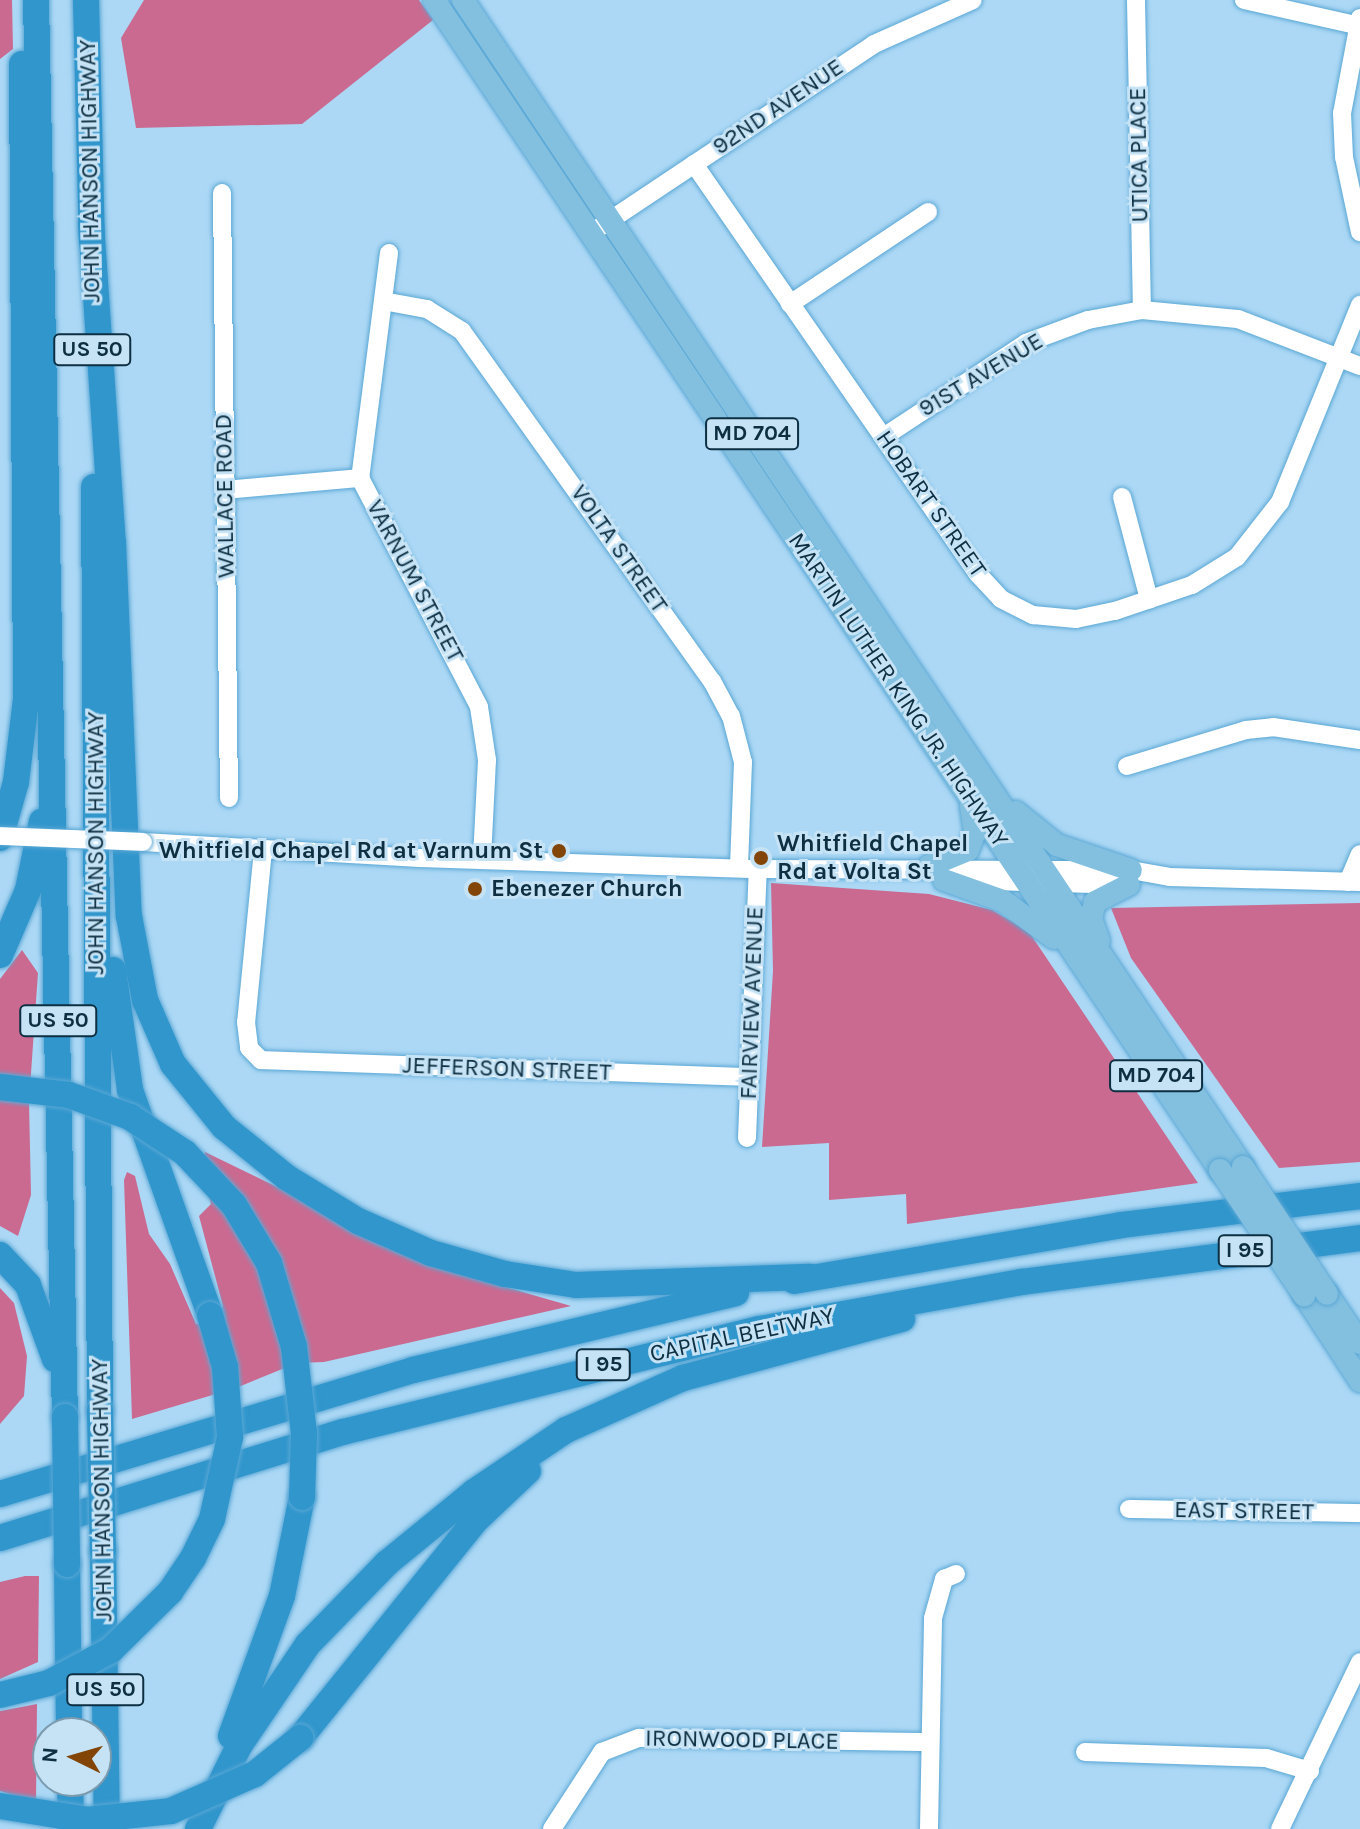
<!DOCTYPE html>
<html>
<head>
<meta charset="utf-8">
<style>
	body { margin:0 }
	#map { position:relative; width:1360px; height:1829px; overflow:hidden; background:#acd8f5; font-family:Karla,sans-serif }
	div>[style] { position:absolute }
	.forest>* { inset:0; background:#cb6a90 }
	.roads { filter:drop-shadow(0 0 2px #5aa7d5) drop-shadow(0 0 2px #5aa7d5) }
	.minor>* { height:18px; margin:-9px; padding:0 9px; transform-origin:9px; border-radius:9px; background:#fff }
	.major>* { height:22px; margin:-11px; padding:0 11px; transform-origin:11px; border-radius:11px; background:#83c0e0 }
	.highway>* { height:26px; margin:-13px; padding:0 13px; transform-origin:13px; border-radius:13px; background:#3096cc }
	.bridges { filter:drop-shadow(0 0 2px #5aa7d5) drop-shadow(0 0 2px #5aa7d5) }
	.minor-bridge>* { height:18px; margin:-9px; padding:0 9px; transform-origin:9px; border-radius:9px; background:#fff }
	.major-bridge>* { height:22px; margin:-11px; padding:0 11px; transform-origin:11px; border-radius:11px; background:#83c0e0 }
	.highway-bridge>* { height:26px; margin:-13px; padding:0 13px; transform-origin:13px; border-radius:13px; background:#3096cc }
	.dots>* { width:22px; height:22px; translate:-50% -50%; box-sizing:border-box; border:4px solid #c6e3f6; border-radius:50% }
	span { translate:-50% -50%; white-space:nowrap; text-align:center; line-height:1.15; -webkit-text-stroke:6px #c6e3f6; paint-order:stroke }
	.shield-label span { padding:2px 6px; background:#c6e3f6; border:2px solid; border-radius:6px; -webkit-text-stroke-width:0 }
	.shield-label { font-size:22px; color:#0d2f41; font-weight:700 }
	.street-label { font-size:24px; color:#0d2f41 }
	.poi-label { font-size:24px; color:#0d2f41; font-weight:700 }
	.left { translate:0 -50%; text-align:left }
	.right { translate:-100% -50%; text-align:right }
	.north { position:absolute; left:32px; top:1717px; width:80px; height:80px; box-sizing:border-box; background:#c6e3f6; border:2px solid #7c9bae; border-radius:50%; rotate:275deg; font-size:22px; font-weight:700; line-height:32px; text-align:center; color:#0d2f41 }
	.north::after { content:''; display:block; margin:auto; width:28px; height:36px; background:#834506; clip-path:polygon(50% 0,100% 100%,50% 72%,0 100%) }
</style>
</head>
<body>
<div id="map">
	<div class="forest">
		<i style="clip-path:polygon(0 0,12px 0,13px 49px,0 59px)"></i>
		<i style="clip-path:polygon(144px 0,419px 0,433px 20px,302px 124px,136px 128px,121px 38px)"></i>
		<i style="clip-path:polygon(771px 883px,929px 894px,992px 910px,1029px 932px,1198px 1183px,907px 1224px,906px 1194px,829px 1200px,829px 1143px,762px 1147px,773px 971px)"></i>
		<i style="clip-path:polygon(1360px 903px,1360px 1162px,1279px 1168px,1131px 958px,1111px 908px)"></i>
		<i style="clip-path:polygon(22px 950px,38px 973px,29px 1102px,31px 1195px,18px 1236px,0 1226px,0 979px)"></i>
		<i style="clip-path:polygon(205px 1152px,450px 1271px,571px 1306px,324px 1362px,297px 1363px,236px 1388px,132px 1419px,124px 1180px,127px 1172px,135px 1176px,149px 1234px,170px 1264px,196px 1324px,205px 1324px,220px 1315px,223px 1306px,199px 1216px,211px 1204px,201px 1169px)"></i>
		<i style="clip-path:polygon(0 1288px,14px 1303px,27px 1356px,24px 1396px,0 1424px)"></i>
		<i style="clip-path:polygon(25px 1576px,39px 1576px,38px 1662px,0 1679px,0 1582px)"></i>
		<i style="clip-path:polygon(37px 1704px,36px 1802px,0 1791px,0 1711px)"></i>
	</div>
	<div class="roads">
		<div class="minor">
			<i style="left:1136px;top:0;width:310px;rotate:88.9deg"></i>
			<i style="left:1244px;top:0;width:119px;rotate:12.6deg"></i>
			<i style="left:1360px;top:18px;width:97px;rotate:100.7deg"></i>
			<i style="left:1342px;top:113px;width:44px;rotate:87.4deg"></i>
			<i style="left:1344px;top:157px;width:77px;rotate:78deg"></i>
			<i style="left:694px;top:164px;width:497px;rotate:55.3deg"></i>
			<i style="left:977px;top:573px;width:35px;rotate:47deg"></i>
			<i style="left:1001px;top:599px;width:36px;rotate:27deg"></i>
			<i style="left:1033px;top:615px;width:43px;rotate:5.3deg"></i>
			<i style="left:1076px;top:619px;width:40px;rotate:-12deg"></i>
			<i style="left:1115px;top:611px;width:81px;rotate:-18.7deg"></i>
			<i style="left:1192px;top:585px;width:53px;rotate:-31.9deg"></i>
			<i style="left:1237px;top:557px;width:70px;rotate:-52deg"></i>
			<i style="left:1280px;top:502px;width:213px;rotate:-67.9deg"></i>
			<i style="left:222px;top:193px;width:605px;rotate:89.34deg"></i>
			<i style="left:600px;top:227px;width:329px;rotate:-33.7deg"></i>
			<i style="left:874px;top:44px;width:108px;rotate:-24deg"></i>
			<i style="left:389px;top:253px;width:227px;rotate:97.3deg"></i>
			<i style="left:360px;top:478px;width:258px;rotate:62.5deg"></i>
			<i style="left:479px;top:707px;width:54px;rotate:81.4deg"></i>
			<i style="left:487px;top:760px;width:100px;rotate:92.9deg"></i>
			<i style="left:383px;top:301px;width:45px;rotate:10.3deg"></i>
			<i style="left:427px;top:309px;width:41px;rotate:32.2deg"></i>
			<i style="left:462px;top:331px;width:430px;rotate:54.5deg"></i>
			<i style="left:712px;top:681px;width:40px;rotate:62deg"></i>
			<i style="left:731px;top:716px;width:48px;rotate:75.4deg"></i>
			<i style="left:743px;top:762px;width:106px;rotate:92.2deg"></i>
			<i style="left:790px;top:304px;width:166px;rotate:-33.7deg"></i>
			<i style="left:885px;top:436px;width:169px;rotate:-33.4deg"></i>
			<i style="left:1026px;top:343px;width:66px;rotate:-20.4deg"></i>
			<i style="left:1088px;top:320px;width:55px;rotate:-10.5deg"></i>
			<i style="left:1142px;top:310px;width:96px;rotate:5.4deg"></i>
			<i style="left:1238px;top:319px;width:131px;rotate:21.1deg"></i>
			<i style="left:225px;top:490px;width:136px;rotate:-5.1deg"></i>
			<i style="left:1122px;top:497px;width:106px;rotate:75.2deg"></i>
			<i style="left:1127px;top:766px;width:124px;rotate:-16.8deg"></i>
			<i style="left:1246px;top:730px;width:27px;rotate:-6deg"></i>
			<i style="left:1273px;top:727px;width:88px;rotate:8.5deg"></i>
			<i style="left:143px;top:842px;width:277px;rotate:3.3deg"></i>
			<i style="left:420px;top:858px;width:338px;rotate:1.9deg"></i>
			<i style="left:758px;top:869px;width:373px;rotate:0.2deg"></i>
			<i style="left:1131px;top:870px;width:39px;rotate:10deg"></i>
			<i style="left:1169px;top:877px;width:191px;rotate:1.5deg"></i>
			<i style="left:263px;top:850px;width:173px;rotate:95.6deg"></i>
			<i style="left:246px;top:1022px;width:26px;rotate:83deg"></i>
			<i style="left:249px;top:1048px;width:17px;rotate:45deg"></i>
			<i style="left:261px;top:1060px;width:489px;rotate:2deg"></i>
			<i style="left:957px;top:880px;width:170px;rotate:1.7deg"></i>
			<i style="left:1348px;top:882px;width:30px;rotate:-67deg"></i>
			<i style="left:747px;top:1138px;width:269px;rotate:-87.7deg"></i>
			<i style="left:1129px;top:1509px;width:231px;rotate:1deg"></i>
			<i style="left:1085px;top:1752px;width:181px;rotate:1.9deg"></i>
			<i style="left:1266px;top:1758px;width:46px;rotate:16.5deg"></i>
			<i style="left:552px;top:1829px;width:92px;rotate:-57deg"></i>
			<i style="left:602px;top:1752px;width:40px;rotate:-21deg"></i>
			<i style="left:639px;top:1738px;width:291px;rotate:0.8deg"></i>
			<i style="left:929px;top:1829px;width:211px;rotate:-88.9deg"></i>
			<i style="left:933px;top:1618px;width:41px;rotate:-74.2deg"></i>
			<i style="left:944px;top:1579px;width:13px;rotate:-23deg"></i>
			<i style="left:1280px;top:1829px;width:185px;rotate:-64.4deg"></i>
		</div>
		<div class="major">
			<i style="left:434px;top:0;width:1410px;rotate:56.11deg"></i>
			<i style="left:463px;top:0;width:1404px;rotate:56.24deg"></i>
			<i style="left:1016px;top:812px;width:53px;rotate:38.8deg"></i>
			<i style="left:1057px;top:845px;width:78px;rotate:18.7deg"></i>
			<i style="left:929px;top:866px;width:42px;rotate:-22.3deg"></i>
			<i style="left:968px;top:850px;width:19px;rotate:-69deg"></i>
			<i style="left:975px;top:832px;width:26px;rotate:-99deg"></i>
			<i style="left:944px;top:880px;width:63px;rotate:19.6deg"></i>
			<i style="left:1003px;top:901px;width:63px;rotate:36deg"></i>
			<i style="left:1099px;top:941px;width:23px;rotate:-110deg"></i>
			<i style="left:1091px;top:919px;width:17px;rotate:-77deg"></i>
			<i style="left:1095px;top:902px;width:38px;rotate:-27deg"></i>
			<i style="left:1327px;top:1294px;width:59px;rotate:56deg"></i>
			<i style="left:1304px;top:1295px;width:103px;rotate:56.9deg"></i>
		</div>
		<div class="highway">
			<i style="left:36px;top:0;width:1417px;rotate:88.83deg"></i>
			<i style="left:86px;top:0;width:240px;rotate:88.6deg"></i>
			<i style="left:91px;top:223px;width:320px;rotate:86.1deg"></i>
			<i style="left:113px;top:542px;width:374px;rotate:87.6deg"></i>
			<i style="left:129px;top:916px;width:86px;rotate:79.2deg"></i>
			<i style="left:145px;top:1000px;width:70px;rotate:66.4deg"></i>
			<i style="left:173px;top:1064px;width:81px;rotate:51deg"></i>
			<i style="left:224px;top:1127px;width:80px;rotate:38.9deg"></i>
			<i style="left:286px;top:1177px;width:84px;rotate:31.4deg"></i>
			<i style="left:358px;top:1221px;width:80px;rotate:23.7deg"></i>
			<i style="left:431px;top:1253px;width:77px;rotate:15.8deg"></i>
			<i style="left:505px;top:1274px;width:72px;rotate:8.8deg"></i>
			<i style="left:576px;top:1285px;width:234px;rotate:-2deg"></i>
			<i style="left:94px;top:487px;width:924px;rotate:89.63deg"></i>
			<i style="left:0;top:838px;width:58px;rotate:-74.1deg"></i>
			<i style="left:16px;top:782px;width:84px;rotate:-83.1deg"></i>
			<i style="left:26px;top:699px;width:635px;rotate:-90.36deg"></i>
			<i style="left:0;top:955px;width:71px;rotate:-66.7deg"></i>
			<i style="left:28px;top:890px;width:70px;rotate:-78.5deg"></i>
			<i style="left:113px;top:970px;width:121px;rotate:81.9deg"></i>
			<i style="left:130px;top:1090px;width:239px;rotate:70.4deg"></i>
			<i style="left:0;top:1255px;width:41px;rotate:47deg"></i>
			<i style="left:28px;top:1285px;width:79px;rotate:70deg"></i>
			<i style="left:794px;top:1281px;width:332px;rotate:-9.7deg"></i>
			<i style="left:1121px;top:1225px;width:241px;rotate:-6.9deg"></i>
			<i style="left:0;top:1494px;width:431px;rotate:-16.7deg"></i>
			<i style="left:413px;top:1370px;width:332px;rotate:-13.4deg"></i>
			<i style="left:0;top:1538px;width:359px;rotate:-17.2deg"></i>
			<i style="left:343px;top:1432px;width:430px;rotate:-13.9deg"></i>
			<i style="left:760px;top:1329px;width:266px;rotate:-10.2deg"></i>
			<i style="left:1022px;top:1282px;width:341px;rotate:-7.4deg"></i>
			<i style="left:103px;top:1551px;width:278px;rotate:89.2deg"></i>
			<i style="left:67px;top:1564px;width:169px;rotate:89.3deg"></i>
			<i style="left:231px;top:1736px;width:149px;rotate:-70deg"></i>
			<i style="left:282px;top:1596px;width:101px;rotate:-78.6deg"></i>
			<i style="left:300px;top:1738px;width:282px;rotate:-51.1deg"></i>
			<i style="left:477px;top:1519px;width:70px;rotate:-43.3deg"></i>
			<i style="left:70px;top:1781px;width:48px;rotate:88.8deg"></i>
			<i style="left:198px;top:1829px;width:93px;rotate:-63.7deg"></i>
			<i style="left:239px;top:1746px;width:123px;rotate:-55.9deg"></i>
			<i style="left:308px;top:1644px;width:113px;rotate:-45.7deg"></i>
			<i style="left:387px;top:1563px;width:112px;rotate:-39.2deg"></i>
			<i style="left:474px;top:1492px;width:111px;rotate:-34deg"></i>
			<i style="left:566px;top:1430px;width:128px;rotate:-24deg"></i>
			<i style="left:683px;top:1378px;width:227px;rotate:-15.1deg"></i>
		</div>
	</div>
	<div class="bridges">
		<div class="minor-bridge">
			<i style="left:0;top:836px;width:143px;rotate:2.4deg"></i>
		</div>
		<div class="major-bridge">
			<i style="left:1243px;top:1167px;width:152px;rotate:56.5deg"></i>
			<i style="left:1220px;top:1170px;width:151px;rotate:56.1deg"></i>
		</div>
		<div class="highway-bridge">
			<i style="left:0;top:1087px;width:69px;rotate:6.6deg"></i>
			<i style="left:69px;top:1095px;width:65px;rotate:19.8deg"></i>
			<i style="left:130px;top:1117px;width:66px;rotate:33.2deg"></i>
			<i style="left:185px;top:1153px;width:71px;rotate:46.7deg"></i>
			<i style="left:234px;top:1205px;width:68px;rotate:58.9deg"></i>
			<i style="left:269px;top:1263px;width:88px;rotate:73.4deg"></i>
			<i style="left:294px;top:1347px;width:88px;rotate:83.4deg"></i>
			<i style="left:304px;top:1434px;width:63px;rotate:91.8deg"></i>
			<i style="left:100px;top:1411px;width:140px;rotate:88.8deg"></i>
			<i style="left:65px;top:1417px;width:147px;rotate:89.2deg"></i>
			<i style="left:0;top:1695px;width:50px;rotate:-13.8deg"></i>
			<i style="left:49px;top:1683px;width:70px;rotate:-28deg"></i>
			<i style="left:111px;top:1650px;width:83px;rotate:-44.5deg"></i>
			<i style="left:170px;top:1592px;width:41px;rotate:-55.9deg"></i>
			<i style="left:193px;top:1558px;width:43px;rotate:-64deg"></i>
			<i style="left:212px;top:1519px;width:84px;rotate:-77.6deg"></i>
			<i style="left:230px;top:1437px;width:70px;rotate:-94.1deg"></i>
			<i style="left:225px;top:1367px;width:54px;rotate:-106.1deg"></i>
			<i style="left:0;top:1806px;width:88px;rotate:9.1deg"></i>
			<i style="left:87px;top:1820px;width:84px;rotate:-6.1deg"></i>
			<i style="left:171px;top:1811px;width:92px;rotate:-23.8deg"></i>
			<i style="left:255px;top:1774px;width:58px;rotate:-38.7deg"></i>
		</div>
	</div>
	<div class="dots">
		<i style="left:559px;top:851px;background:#834506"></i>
		<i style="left:761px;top:858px;background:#834506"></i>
		<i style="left:475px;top:889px;background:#834506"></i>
	</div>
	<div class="shield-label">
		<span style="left:92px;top:350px">US 50</span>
		<span style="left:752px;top:434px">MD 704</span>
		<span style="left:58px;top:1021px">US 50</span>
		<span style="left:1156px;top:1076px">MD 704</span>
		<span style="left:1245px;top:1251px">I 95</span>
		<span style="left:603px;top:1365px">I 95</span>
		<span style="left:105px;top:1690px">US 50</span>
	</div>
	<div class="street-label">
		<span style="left:778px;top:107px;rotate:-34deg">92ND AVENUE</span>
		<span style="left:1139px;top:155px;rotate:-91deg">UTICA PLACE</span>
		<span style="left:90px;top:171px;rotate:-91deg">JOHN HANSON HIGHWAY</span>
		<span style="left:981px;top:375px;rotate:-31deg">91ST AVENUE</span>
		<span style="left:225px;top:496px;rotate:-91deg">WALLACE ROAD</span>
		<span style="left:931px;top:504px;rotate:55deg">HOBART STREET</span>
		<span style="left:619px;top:549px;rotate:55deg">VOLTA STREET</span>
		<span style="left:415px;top:581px;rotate:62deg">VARNUM STREET</span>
		<span style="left:898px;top:690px;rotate:56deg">MARTIN LUTHER KING JR. HIGHWAY</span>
		<span style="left:96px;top:843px;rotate:-90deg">JOHN HANSON HIGHWAY</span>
		<span style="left:752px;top:1003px;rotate:-88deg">FAIRVIEW AVENUE</span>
		<span style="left:507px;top:1069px;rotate:2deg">JEFFERSON STREET</span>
		<span style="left:742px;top:1335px;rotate:-12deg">CAPITAL BELTWAY</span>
		<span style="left:102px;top:1490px;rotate:-91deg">JOHN HANSON HIGHWAY</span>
		<span style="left:1244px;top:1511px;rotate:1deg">EAST STREET</span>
		<span style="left:742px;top:1740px;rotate:1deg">IRONWOOD PLACE</span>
	</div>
	<div class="poi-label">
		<span class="left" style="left:777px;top:858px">Whitfield Chapel<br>Rd at Volta St</span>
		<span class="right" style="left:543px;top:851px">Whitfield Chapel Rd at Varnum St</span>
		<span class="left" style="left:491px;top:889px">Ebenezer Church</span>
	</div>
	<div class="north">N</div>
</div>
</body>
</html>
